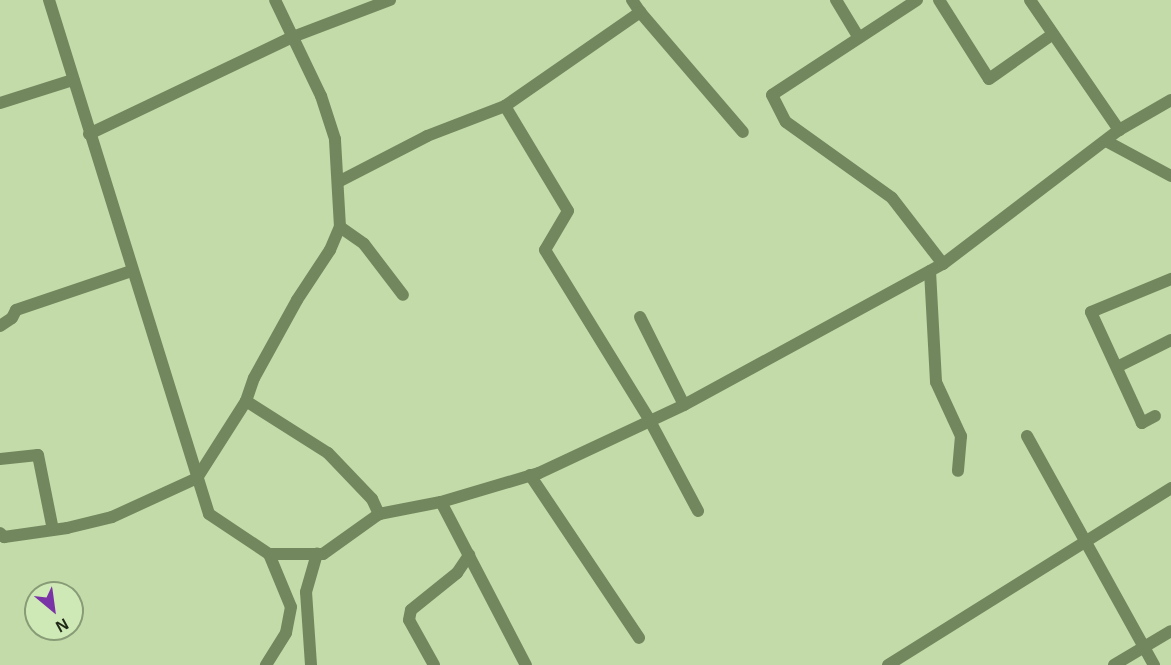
<!DOCTYPE html>
<html>
<head>
<meta charset="utf-8">
<style>
	body { margin:0 }
	#map { position:relative; width:1171px; height:665px; overflow:hidden; background:#c2dba9; font-family:Helvetica,sans-serif }
	div>[style] { position:absolute }
	.minor>* { height:12px; margin:-6px; padding:0 6px; transform-origin:6px; border-radius:6px; background:#73875e }
	span { translate:-50% -50%; white-space:nowrap; text-align:center; line-height:1.15; -webkit-text-stroke:5px #cee8b6; paint-order:stroke }
	.north { position:absolute; left:24px; top:581px; width:60px; height:60px; box-sizing:border-box; background:#cee8b6; border:2px solid #889b76; border-radius:50%; rotate:151deg; font-size:16px; font-weight:700; line-height:24px; text-align:center; color:#1f2815 }
	.north::after { content:''; display:block; margin:auto; width:21px; height:27px; background:#7a33a6; clip-path:polygon(50% 0,100% 100%,50% 72%,0 100%) }
</style>
</head>
<body>
<div id="map">
	<div class="minor">
		<i style="left:49px;top:0;width:538px;rotate:72.71deg"></i>
		<i style="left:209px;top:514px;width:72px;rotate:33.7deg"></i>
		<i style="left:269px;top:554px;width:57px;rotate:67.5deg"></i>
		<i style="left:291px;top:607px;width:26px;rotate:101deg"></i>
		<i style="left:286px;top:633px;width:38px;rotate:122deg"></i>
		<i style="left:632px;top:0;width:14px;rotate:56deg"></i>
		<i style="left:836px;top:0;width:44px;rotate:58.8deg"></i>
		<i style="left:917px;top:0;width:173px;rotate:146.8deg"></i>
		<i style="left:772px;top:95px;width:30px;rotate:63deg"></i>
		<i style="left:786px;top:122px;width:130px;rotate:35.6deg"></i>
		<i style="left:892px;top:198px;width:83px;rotate:52.3deg"></i>
		<i style="left:939px;top:0;width:93px;rotate:57.7deg"></i>
		<i style="left:989px;top:79px;width:78px;rotate:-35.1deg"></i>
		<i style="left:1030px;top:0;width:158px;rotate:55.6deg"></i>
		<i style="left:0;top:103px;width:77px;rotate:-17.5deg"></i>
		<i style="left:505px;top:106px;width:165px;rotate:-34.8deg"></i>
		<i style="left:640px;top:12px;width:158px;rotate:49.4deg"></i>
		<i style="left:89px;top:134px;width:223px;rotate:-25.5deg"></i>
		<i style="left:290px;top:38px;width:107px;rotate:-20.8deg"></i>
		<i style="left:1106px;top:141px;width:74px;rotate:28.3deg"></i>
		<i style="left:340px;top:181px;width:98px;rotate:-27.3deg"></i>
		<i style="left:427px;top:136px;width:84px;rotate:-21deg"></i>
		<i style="left:505px;top:106px;width:122px;rotate:59deg"></i>
		<i style="left:568px;top:211px;width:45px;rotate:120.5deg"></i>
		<i style="left:545px;top:250px;width:201px;rotate:58.4deg"></i>
		<i style="left:650px;top:421px;width:102px;rotate:61.9deg"></i>
		<i style="left:340px;top:227px;width:29px;rotate:35deg"></i>
		<i style="left:364px;top:244px;width:64px;rotate:52.6deg"></i>
		<i style="left:930px;top:271px;width:111px;rotate:86.9deg"></i>
		<i style="left:936px;top:382px;width:60px;rotate:65.2deg"></i>
		<i style="left:961px;top:436px;width:35px;rotate:95deg"></i>
		<i style="left:640px;top:317px;width:98px;rotate:63.4deg"></i>
		<i style="left:0;top:326px;width:14px;rotate:-34deg"></i>
		<i style="left:12px;top:318px;width:9px;rotate:-63deg"></i>
		<i style="left:16px;top:310px;width:121px;rotate:-18.7deg"></i>
		<i style="left:1117px;top:367px;width:60px;rotate:-26.6deg"></i>
		<i style="left:246px;top:401px;width:97px;rotate:32.4deg"></i>
		<i style="left:328px;top:453px;width:64px;rotate:46.3deg"></i>
		<i style="left:372px;top:499px;width:17px;rotate:65deg"></i>
		<i style="left:1155px;top:416px;width:15px;rotate:152deg"></i>
		<i style="left:1142px;top:423px;width:122px;rotate:-114.7deg"></i>
		<i style="left:1091px;top:312px;width:87px;rotate:-22.4deg"></i>
		<i style="left:1027px;top:436px;width:262px;rotate:61deg"></i>
		<i style="left:0;top:459px;width:38px;rotate:-6deg"></i>
		<i style="left:38px;top:455px;width:76px;rotate:78.7deg"></i>
		<i style="left:530px;top:475px;width:196px;rotate:56.2deg"></i>
		<i style="left:441px;top:502px;width:184px;rotate:62.5deg"></i>
		<i style="left:0;top:533px;width:6px;rotate:45deg"></i>
		<i style="left:4px;top:537px;width:64px;rotate:-8.1deg"></i>
		<i style="left:67px;top:528px;width:46px;rotate:-13.7deg"></i>
		<i style="left:112px;top:517px;width:94px;rotate:-24.6deg"></i>
		<i style="left:197px;top:478px;width:91px;rotate:-57.5deg"></i>
		<i style="left:246px;top:401px;width:24px;rotate:-71deg"></i>
		<i style="left:254px;top:378px;width:89px;rotate:-61.1deg"></i>
		<i style="left:297px;top:300px;width:60px;rotate:-56.6deg"></i>
		<i style="left:330px;top:250px;width:25px;rotate:-67deg"></i>
		<i style="left:340px;top:227px;width:88px;rotate:-93.3deg"></i>
		<i style="left:335px;top:139px;width:45px;rotate:-108deg"></i>
		<i style="left:321px;top:96px;width:106px;rotate:-115.6deg"></i>
		<i style="left:269px;top:554px;width:54px"></i>
		<i style="left:323px;top:554px;width:69px;rotate:-35.5deg"></i>
		<i style="left:379px;top:514px;width:63px;rotate:-11deg"></i>
		<i style="left:441px;top:502px;width:102px;rotate:-16.5deg"></i>
		<i style="left:539px;top:473px;width:160px;rotate:-25.1deg"></i>
		<i style="left:684px;top:405px;width:295px;rotate:-28.6deg"></i>
		<i style="left:943px;top:264px;width:221px;rotate:-37.3deg"></i>
		<i style="left:1119px;top:130px;width:60px;rotate:-30deg"></i>
		<i style="left:311px;top:665px;width:73px;rotate:-93.9deg"></i>
		<i style="left:306px;top:592px;width:40px;rotate:-74deg"></i>
		<i style="left:434px;top:665px;width:51px;rotate:-119.1deg"></i>
		<i style="left:409px;top:620px;width:10px;rotate:-79deg"></i>
		<i style="left:411px;top:610px;width:59px;rotate:-38.8deg"></i>
		<i style="left:457px;top:573px;width:22px;rotate:-56deg"></i>
		<i style="left:888px;top:665px;width:334px;rotate:-32deg"></i>
		<i style="left:1114px;top:665px;width:66px;rotate:-30.8deg"></i>
	</div>
	<div class="north">N</div>
</div>
</body>
</html>
